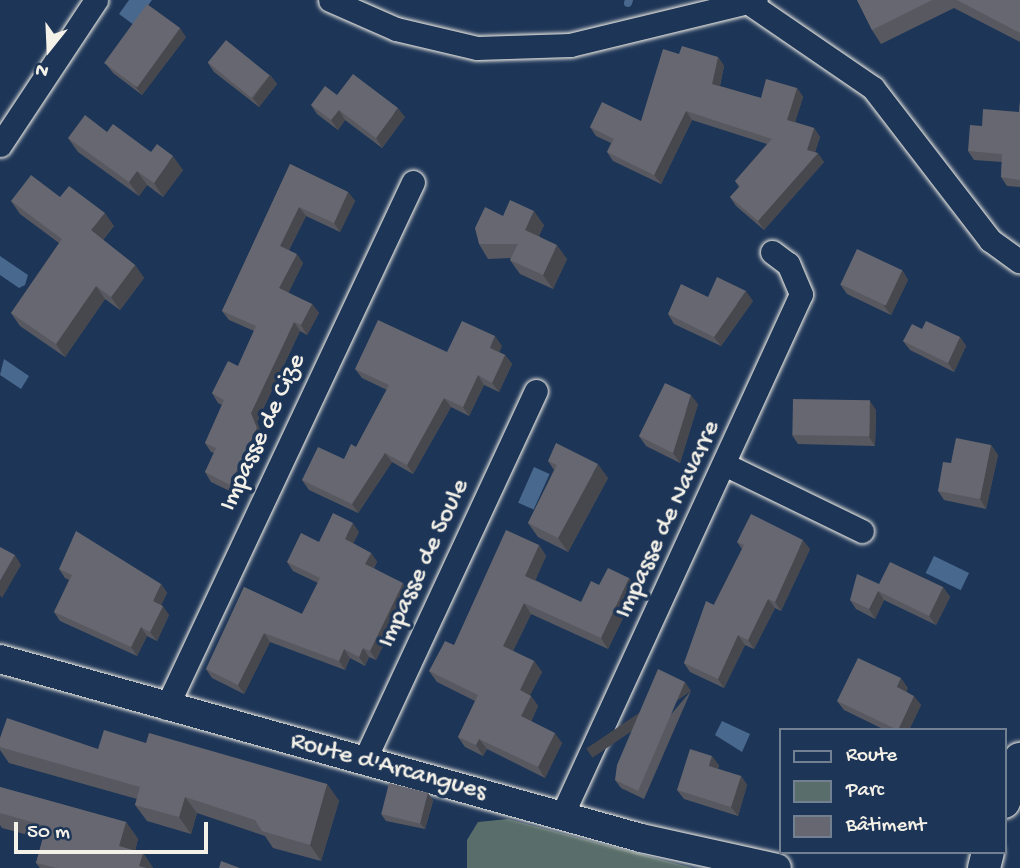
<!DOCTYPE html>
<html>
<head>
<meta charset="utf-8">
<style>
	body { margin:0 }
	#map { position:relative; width:1020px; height:868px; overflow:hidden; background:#1d3557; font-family:"Gochi Hand",sans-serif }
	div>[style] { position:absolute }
	.green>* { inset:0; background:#596e6a }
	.water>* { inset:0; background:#48688e; transform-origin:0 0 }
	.stream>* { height:8px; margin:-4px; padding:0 4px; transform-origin:4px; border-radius:4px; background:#48688e }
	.roads { filter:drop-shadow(0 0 2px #f4f1e8) drop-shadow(0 0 2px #f4f1e8) }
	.minor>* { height:23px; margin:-11.5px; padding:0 11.5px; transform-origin:11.5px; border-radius:11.5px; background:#1d3557 }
	.tertiary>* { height:28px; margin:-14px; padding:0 14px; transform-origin:14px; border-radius:14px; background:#1d3557 }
	.secondary>* { height:32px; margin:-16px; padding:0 16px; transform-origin:16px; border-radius:16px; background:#1d3557 }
	.wall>* { inset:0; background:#585960 }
	.shaded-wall>* { inset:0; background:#47484e; transform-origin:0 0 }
	.building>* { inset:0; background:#666770; transform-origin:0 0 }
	span { translate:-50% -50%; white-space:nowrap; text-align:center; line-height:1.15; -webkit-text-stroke:7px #1d3557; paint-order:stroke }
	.street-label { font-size:26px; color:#f4f1e8 }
	.legend { position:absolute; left:779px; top:728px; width:228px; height:126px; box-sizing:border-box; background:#1d3557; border:2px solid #738091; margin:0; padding:9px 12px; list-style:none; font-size:21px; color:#f4f1e8 }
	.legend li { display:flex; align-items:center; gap:14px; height:35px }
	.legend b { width:35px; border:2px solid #738091 }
	.north { position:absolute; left:14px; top:14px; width:70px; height:70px; -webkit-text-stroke:5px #1d3557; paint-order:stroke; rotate:198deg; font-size:19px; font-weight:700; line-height:28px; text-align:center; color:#f4f1e8 }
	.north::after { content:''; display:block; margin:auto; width:24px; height:32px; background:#f4f1e8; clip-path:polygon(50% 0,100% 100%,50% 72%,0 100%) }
	.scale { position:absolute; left:14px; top:822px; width:194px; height:32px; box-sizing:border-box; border:4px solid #f4f1e8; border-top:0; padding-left:9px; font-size:21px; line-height:24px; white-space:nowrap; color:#f4f1e8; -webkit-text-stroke:5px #1d3557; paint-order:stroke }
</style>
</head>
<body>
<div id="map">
	<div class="green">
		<i style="clip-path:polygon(508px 819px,693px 868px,467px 868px,467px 840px,478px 822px)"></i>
	</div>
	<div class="water">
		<i style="clip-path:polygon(129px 0,152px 0,134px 25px,119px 14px)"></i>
		<i style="clip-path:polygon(0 256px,28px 275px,25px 285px,19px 288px,0 275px)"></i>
		<i style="clip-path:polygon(4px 359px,29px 376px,21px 389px,0 375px)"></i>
		<i style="left:534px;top:467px;width:17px;height:39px;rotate:24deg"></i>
		<i style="left:934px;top:556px;width:39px;height:19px;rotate:26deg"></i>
		<i style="clip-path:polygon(722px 721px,750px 734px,742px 752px,715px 735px)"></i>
	</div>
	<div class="stream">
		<i style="left:628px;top:3px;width:3px;rotate:-72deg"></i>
	</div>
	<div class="roads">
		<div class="minor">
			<i style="left:330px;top:0;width:72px;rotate:23.7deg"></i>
			<i style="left:396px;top:29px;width:83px;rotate:13.2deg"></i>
			<i style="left:477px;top:48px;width:93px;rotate:-1.8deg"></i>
			<i style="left:570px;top:45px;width:191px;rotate:-13.6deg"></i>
			<i style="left:749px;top:3px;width:150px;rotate:34.4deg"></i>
			<i style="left:873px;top:88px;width:192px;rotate:52.4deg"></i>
			<i style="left:990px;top:240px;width:36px;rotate:36deg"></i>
			<i style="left:0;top:145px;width:174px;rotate:-56.5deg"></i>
			<i style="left:726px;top:465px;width:151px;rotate:25.9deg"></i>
			<i style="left:166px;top:708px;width:581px;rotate:-64.85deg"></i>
			<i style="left:364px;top:761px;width:408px;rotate:-65.1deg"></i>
			<i style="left:562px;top:815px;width:573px;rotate:-65.36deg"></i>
			<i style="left:801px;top:294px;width:33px;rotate:-113deg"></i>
			<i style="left:788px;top:264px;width:20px;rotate:-143deg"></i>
		</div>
		<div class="tertiary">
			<i style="left:0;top:659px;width:666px;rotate:15.6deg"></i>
			<i style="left:641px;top:838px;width:139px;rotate:12.4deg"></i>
		</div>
		<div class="secondary">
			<i style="left:1004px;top:802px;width:46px;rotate:-69.6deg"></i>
			<i style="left:984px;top:868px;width:16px;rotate:-76deg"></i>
		</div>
	</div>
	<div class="wall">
		<i style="clip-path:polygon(857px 0,1020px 0,1020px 42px,954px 8px,881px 44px,872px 30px)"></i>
		<i style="clip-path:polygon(186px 37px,142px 95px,113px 73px,106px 64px)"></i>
		<i style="clip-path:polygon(679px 54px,718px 57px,724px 66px,720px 86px,761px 98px,797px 88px,803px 97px,795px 122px,814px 128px,820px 137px,815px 152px,824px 162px,764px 230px,736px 206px,730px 197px,739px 187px,735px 181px,767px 144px,692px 120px,661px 184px,613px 161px,607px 152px,611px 143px,596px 136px,590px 127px,641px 121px)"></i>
		<i style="clip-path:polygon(208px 63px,270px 75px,277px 84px,259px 107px,214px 72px)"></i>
		<i style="clip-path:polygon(337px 95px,405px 117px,382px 148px,345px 120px,338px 130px,317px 114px,311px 105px)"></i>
		<i style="clip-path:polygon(1020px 101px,1020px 187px,1007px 186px,1001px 177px,1002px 162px,974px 160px,968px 151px,982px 126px,1019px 112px)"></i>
		<i style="clip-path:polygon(107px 132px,151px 152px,183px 170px,163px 197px,147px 185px,139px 196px,78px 152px,68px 138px)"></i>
		<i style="clip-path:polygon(290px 164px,348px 192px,355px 201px,340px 232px,306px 216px,289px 250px,303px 263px,288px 293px,312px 304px,319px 313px,307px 335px,300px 331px,257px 422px,263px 438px,236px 494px,211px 482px,205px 472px,214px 453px,211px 452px,205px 443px,222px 405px,218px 403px,212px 393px,238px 366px,254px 331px,229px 320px,222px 311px)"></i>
		<i style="clip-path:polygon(60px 197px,114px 226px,103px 240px,135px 265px,144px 278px,120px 310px,105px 299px,65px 357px,20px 326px,11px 313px,59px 243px,20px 214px,11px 201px)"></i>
		<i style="clip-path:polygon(503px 216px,544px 225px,539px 236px,567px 259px,553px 289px,520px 274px,510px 260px,511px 258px,488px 259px,479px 244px)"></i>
		<i style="clip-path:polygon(902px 270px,908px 280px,891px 315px,847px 294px,840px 284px)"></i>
		<i style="clip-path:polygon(753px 301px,721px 346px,674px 324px,668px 314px)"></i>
		<i style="clip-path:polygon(922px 329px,960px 337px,966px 346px,954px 372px,910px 350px,903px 341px)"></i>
		<i style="clip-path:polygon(502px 346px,499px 352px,505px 355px,512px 364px,499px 392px,484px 385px,469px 416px,451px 407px,413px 474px,392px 462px,358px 513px,309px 490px,302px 480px,344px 459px,356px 447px,387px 390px,362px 378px,355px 369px,447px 352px)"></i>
		<i style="clip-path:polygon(698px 404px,680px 463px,646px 446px,639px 436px)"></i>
		<i style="clip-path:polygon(876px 410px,875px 446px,798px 444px,792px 435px)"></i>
		<i style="clip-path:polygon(991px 445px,998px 455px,986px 509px,944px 500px,938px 491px,951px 463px)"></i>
		<i style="clip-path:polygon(548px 461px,608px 478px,568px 552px,538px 537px,528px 523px,554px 470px)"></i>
		<i style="clip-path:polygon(359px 532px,353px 543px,371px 553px,377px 562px,374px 568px,410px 592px,376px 660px,369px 657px,365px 666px,350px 658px,345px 670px,270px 642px,244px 694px,212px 678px,206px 669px,244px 587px,302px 614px,318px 583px,293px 571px,287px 562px,319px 542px)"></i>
		<i style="clip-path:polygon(737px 542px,810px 549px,781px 611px,775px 608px,754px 649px,745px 645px,724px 688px,690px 672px,684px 663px,742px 549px)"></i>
		<i style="clip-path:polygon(539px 545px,546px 556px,535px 580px,581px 602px,599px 585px,629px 578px,637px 589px,608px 649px,531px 614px,513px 651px,534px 661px,542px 672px,530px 695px,538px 706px,531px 721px,562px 743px,545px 778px,487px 749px,483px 756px,465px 747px,458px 737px,475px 701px,437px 682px,429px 671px,454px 645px)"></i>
		<i style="clip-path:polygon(59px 569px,161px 584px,167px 593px,161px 605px,169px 615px,157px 641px,147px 636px,137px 656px,60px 621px,54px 612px,69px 580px,65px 578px)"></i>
		<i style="clip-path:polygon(879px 584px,943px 587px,950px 597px,936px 625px,884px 600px,875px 619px,856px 609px,850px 600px)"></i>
		<i style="clip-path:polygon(908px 688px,906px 691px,921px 705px,909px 730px,885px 730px,844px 710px,837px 701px)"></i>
		<i style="clip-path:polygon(691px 691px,644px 799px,621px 788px,615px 780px)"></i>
		<i style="clip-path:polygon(0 738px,98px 749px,146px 743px,327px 784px,339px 801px,321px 861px,273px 848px,265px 836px,197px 813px,191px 834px,147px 821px,135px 805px,137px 799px,9px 763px,0 750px)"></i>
		<i style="clip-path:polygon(719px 765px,718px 769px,741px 776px,747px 785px,738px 816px,684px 799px,677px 790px)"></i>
		<i style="clip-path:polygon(0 787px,126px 822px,138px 839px,135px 851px,143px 853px,153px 868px,40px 868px,36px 863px,43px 839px,2px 828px,0 825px)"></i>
		<i style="clip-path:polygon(428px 793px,433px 801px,425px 829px,386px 821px,381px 814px)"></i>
	</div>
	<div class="shaded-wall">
		<i style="clip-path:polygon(180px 28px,186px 37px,142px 95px,135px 86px)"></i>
		<i style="clip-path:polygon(718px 57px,724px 66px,718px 93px,712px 84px)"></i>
		<i style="clip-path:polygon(270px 75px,277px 84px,259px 107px,253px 98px)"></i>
		<i style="clip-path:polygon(797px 88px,803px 97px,793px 129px,787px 120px)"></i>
		<i style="clip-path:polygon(398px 108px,405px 117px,382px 148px,376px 138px)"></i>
		<i style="clip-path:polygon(339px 110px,345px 120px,338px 130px,331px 120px)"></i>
		<i style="clip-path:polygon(686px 111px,692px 120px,661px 184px,654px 175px)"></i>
		<i style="clip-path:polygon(814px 128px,820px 137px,813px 158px,818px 153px,824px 162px,764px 230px,758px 221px,807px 150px)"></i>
		<i style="clip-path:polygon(173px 156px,183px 170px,163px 197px,154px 183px)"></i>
		<i style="clip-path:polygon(137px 171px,147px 185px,139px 196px,129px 182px)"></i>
		<i style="clip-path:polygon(348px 192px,355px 201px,340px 232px,334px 223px)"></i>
		<i style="clip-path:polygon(299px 207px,306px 216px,286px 255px,280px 246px)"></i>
		<i style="clip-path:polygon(534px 211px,544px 225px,535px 244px,525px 230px)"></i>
		<i style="clip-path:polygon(105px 213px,114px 226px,100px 243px,91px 230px)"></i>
		<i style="clip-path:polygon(557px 245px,567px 259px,553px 289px,543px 275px)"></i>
		<i style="clip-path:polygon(297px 254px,303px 263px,286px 298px,279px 288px)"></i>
		<i style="clip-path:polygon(135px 265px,144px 278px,120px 310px,111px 297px)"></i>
		<i style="clip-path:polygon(902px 270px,908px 280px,891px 315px,884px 306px)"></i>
		<i style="clip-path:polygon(96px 286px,105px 299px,65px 357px,56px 344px)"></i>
		<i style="clip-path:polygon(746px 291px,753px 301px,721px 346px,714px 337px)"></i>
		<i style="clip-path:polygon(312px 304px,319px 313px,307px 335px,301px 325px)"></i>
		<i style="clip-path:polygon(294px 322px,300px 331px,257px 422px,263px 438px,236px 494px,230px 485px,251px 413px)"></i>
		<i style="clip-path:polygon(495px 336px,502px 346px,497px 357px,490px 348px)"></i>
		<i style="clip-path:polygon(960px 337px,966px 346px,954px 372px,948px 363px)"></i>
		<i style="clip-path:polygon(505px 355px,512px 364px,499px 392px,492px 383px)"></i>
		<i style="clip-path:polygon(478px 375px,484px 385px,469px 416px,463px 407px)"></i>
		<i style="clip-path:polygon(691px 395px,698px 404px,680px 463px,673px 453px)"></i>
		<i style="clip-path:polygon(444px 398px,451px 407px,413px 474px,407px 465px)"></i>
		<i style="clip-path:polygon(870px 401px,876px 410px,875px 446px,869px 437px)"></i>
		<i style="clip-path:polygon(991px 445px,998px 455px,986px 509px,980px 499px)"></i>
		<i style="clip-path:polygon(385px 453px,392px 462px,358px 513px,352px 504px)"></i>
		<i style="clip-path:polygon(598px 464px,608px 478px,568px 552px,558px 538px)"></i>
		<i style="clip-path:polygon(353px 523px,359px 532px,351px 548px,345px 539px)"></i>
		<i style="clip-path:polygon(803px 540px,810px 549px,781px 611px,775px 602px)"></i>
		<i style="clip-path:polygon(539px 545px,546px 556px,533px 586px,525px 576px)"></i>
		<i style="clip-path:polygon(371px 553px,377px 562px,371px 573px,365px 564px)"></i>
		<i style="clip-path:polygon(15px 555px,21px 565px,2px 598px,0 595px,0 581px)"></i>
		<i style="clip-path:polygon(629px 578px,637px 589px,608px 649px,601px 638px)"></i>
		<i style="clip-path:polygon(403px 583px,410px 592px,376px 660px,370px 651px)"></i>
		<i style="clip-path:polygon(161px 584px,167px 593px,159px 610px,153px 601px)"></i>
		<i style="clip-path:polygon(943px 587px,950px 597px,936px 625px,929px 616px)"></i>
		<i style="clip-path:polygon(878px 591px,884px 600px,875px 619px,869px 609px)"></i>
		<i style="clip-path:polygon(768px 599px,775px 608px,754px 649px,748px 640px)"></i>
		<i style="clip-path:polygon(524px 603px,531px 614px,510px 657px,503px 646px)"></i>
		<i style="clip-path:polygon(163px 606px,169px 615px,157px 641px,150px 632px)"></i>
		<i style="clip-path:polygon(141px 627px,147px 636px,137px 656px,131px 647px)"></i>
		<i style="clip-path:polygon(264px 633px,270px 642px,244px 694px,238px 685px)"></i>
		<i style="clip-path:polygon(738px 635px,745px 645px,724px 688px,718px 679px)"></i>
		<i style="clip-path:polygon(363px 648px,369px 657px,365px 666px,359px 657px)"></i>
		<i style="clip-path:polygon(344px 649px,350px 658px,345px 670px,339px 661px)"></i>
		<i style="clip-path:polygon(534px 661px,542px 672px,527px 701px,520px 690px)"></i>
		<i style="clip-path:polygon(901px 678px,908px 688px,904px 696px,897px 687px)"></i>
		<i style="left:685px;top:682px;width:11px;height:119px;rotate:56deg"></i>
		<i style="clip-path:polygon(531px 696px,538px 706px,529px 727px,521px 716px)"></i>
		<i style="clip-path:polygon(914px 696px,921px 705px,909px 730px,898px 730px)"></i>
		<i style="clip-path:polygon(555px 733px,562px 743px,545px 778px,538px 767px)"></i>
		<i style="clip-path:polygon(479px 739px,487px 749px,483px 756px,476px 745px)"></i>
		<i style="clip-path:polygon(712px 756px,719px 765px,715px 776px,709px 766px)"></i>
		<i style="clip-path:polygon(741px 776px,747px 785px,738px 816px,731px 807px)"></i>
		<i style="clip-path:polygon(327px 784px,339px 801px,321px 861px,310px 845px)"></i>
		<i style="clip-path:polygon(428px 793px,433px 801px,425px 829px,419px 822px)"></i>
		<i style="clip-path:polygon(185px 797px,197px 813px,191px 834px,179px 817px)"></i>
		<i style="clip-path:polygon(126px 822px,138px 839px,131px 863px,119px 846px)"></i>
		<i style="clip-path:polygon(143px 853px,153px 868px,141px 868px,139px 866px)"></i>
	</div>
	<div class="building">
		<i style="clip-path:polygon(857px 0,932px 0,872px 30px)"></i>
		<i style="clip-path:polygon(957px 0,1020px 0,1020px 33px)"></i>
		<i style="left:147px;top:4px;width:41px;height:73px;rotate:36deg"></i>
		<i style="left:226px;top:40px;width:56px;height:29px;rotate:39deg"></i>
		<i style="clip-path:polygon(682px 46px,718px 57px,712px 84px,761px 98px,766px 79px,797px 88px,787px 120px,814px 128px,807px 150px,818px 153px,758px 221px,730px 197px,740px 186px,735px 181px,772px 139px,686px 111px,654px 175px,607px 152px,614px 139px,590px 127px,602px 102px,641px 121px,663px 49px,679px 54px)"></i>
		<i style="clip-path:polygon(353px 74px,398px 108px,376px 138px,339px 110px,331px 120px,311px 105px,325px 86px,337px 95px)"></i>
		<i style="clip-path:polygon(1020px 101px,1020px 180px,1001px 177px,1002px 154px,968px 151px,970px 125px,982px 126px,983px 109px,1019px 112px)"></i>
		<i style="clip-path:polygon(85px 115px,107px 132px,113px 124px,151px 152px,157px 144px,173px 156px,154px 183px,137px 171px,129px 182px,68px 138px)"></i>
		<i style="clip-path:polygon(290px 164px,348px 192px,334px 223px,299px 207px,280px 246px,297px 254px,279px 288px,312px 304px,301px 325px,294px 322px,251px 413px,257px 428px,230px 485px,205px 472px,216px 448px,205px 443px,224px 400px,212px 393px,228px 361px,238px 366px,256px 326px,222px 311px)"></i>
		<i style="clip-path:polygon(31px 175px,60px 197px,69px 186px,105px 213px,91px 230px,135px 265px,111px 297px,96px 286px,56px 344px,11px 313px,62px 239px,11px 201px)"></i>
		<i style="clip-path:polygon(510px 200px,534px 211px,525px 230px,557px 245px,543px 275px,510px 260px,518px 244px,479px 244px,475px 228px,485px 207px,503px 216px)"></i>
		<i style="left:857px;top:249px;width:50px;height:39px;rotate:25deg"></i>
		<i style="clip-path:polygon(717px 277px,746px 291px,714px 337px,668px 314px,681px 284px,708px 297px)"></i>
		<i style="clip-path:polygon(378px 320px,447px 352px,462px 321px,495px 336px,490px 348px,505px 355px,492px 383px,478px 375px,463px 407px,444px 398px,407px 465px,385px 453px,352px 504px,302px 480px,318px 447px,344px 459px,351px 444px,356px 447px,389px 385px,355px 369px)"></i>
		<i style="clip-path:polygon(926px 321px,960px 337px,948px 363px,903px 341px,912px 324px,922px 329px)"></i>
		<i style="clip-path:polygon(665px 383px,691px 395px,673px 453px,639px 436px)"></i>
		<i style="left:793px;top:399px;width:77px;height:36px;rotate:1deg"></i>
		<i style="clip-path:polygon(956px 438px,991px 445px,980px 499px,938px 491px,943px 462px,951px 463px)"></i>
		<i style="clip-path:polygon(556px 443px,598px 464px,558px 538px,528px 523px,557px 465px,548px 461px)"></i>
		<i style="clip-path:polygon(333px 513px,353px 523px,345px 539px,371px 553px,365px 564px,403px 583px,370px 651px,363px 648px,359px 657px,344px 649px,339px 661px,264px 633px,238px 685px,206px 669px,244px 587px,302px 614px,320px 578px,287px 562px,301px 533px,319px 542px)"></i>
		<i style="clip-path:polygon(751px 514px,803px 540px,775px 602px,768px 599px,748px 640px,738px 635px,718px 679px,684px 663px,706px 601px,714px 605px,744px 545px,737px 542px)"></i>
		<i style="clip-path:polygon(506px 530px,539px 545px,525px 576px,581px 602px,591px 581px,599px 585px,608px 568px,629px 578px,601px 638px,524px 603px,503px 646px,534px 661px,520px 690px,531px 696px,521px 716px,555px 733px,538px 767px,479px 739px,476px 745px,458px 737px,478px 695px,429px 671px,445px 641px,454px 645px)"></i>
		<i style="clip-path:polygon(76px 531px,161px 584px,153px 601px,163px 606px,150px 632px,141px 627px,131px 647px,54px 612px,72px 575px,59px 569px)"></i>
		<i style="clip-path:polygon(0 547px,15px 555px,0 581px)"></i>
		<i style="clip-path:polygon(890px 562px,943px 587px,929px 616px,878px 591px,869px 609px,850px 600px,857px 574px,879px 584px)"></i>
		<i style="clip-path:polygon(858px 658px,901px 678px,897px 687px,914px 696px,898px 730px,837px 701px)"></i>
		<i style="clip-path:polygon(658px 669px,685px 682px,638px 791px,615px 780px,617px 765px)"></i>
		<i style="clip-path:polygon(7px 718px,98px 749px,104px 730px,146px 743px,149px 733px,327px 784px,310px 845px,262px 831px,255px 820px,185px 797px,179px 817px,135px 805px,140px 787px,0 747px,0 738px)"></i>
		<i style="clip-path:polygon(690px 749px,712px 756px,709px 766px,741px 776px,731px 807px,677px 790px)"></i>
		<i style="left:389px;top:783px;width:40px;height:32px;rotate:14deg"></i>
		<i style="clip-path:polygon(0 787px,126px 822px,119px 846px,143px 853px,139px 866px,147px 868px,57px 868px,36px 863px,46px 826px,0 813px)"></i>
		<i style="clip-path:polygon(221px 861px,240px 868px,219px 868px)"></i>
	</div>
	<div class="street-label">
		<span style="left:264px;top:433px;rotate:-65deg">Impasse de Cize</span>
		<span style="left:669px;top:520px;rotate:-65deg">Impasse de Navarre</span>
		<span style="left:425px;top:564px;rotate:-65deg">Impasse de Soule</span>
		<span style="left:388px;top:768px;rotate:15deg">Route d'Arcangues</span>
	</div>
	<ul class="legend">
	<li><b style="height:9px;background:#1d3557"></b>Route</li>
	<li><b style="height:19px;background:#596e6a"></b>Parc</li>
	<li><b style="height:19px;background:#666770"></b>Bâtiment</li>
	</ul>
	<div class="north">N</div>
	<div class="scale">50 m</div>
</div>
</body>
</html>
